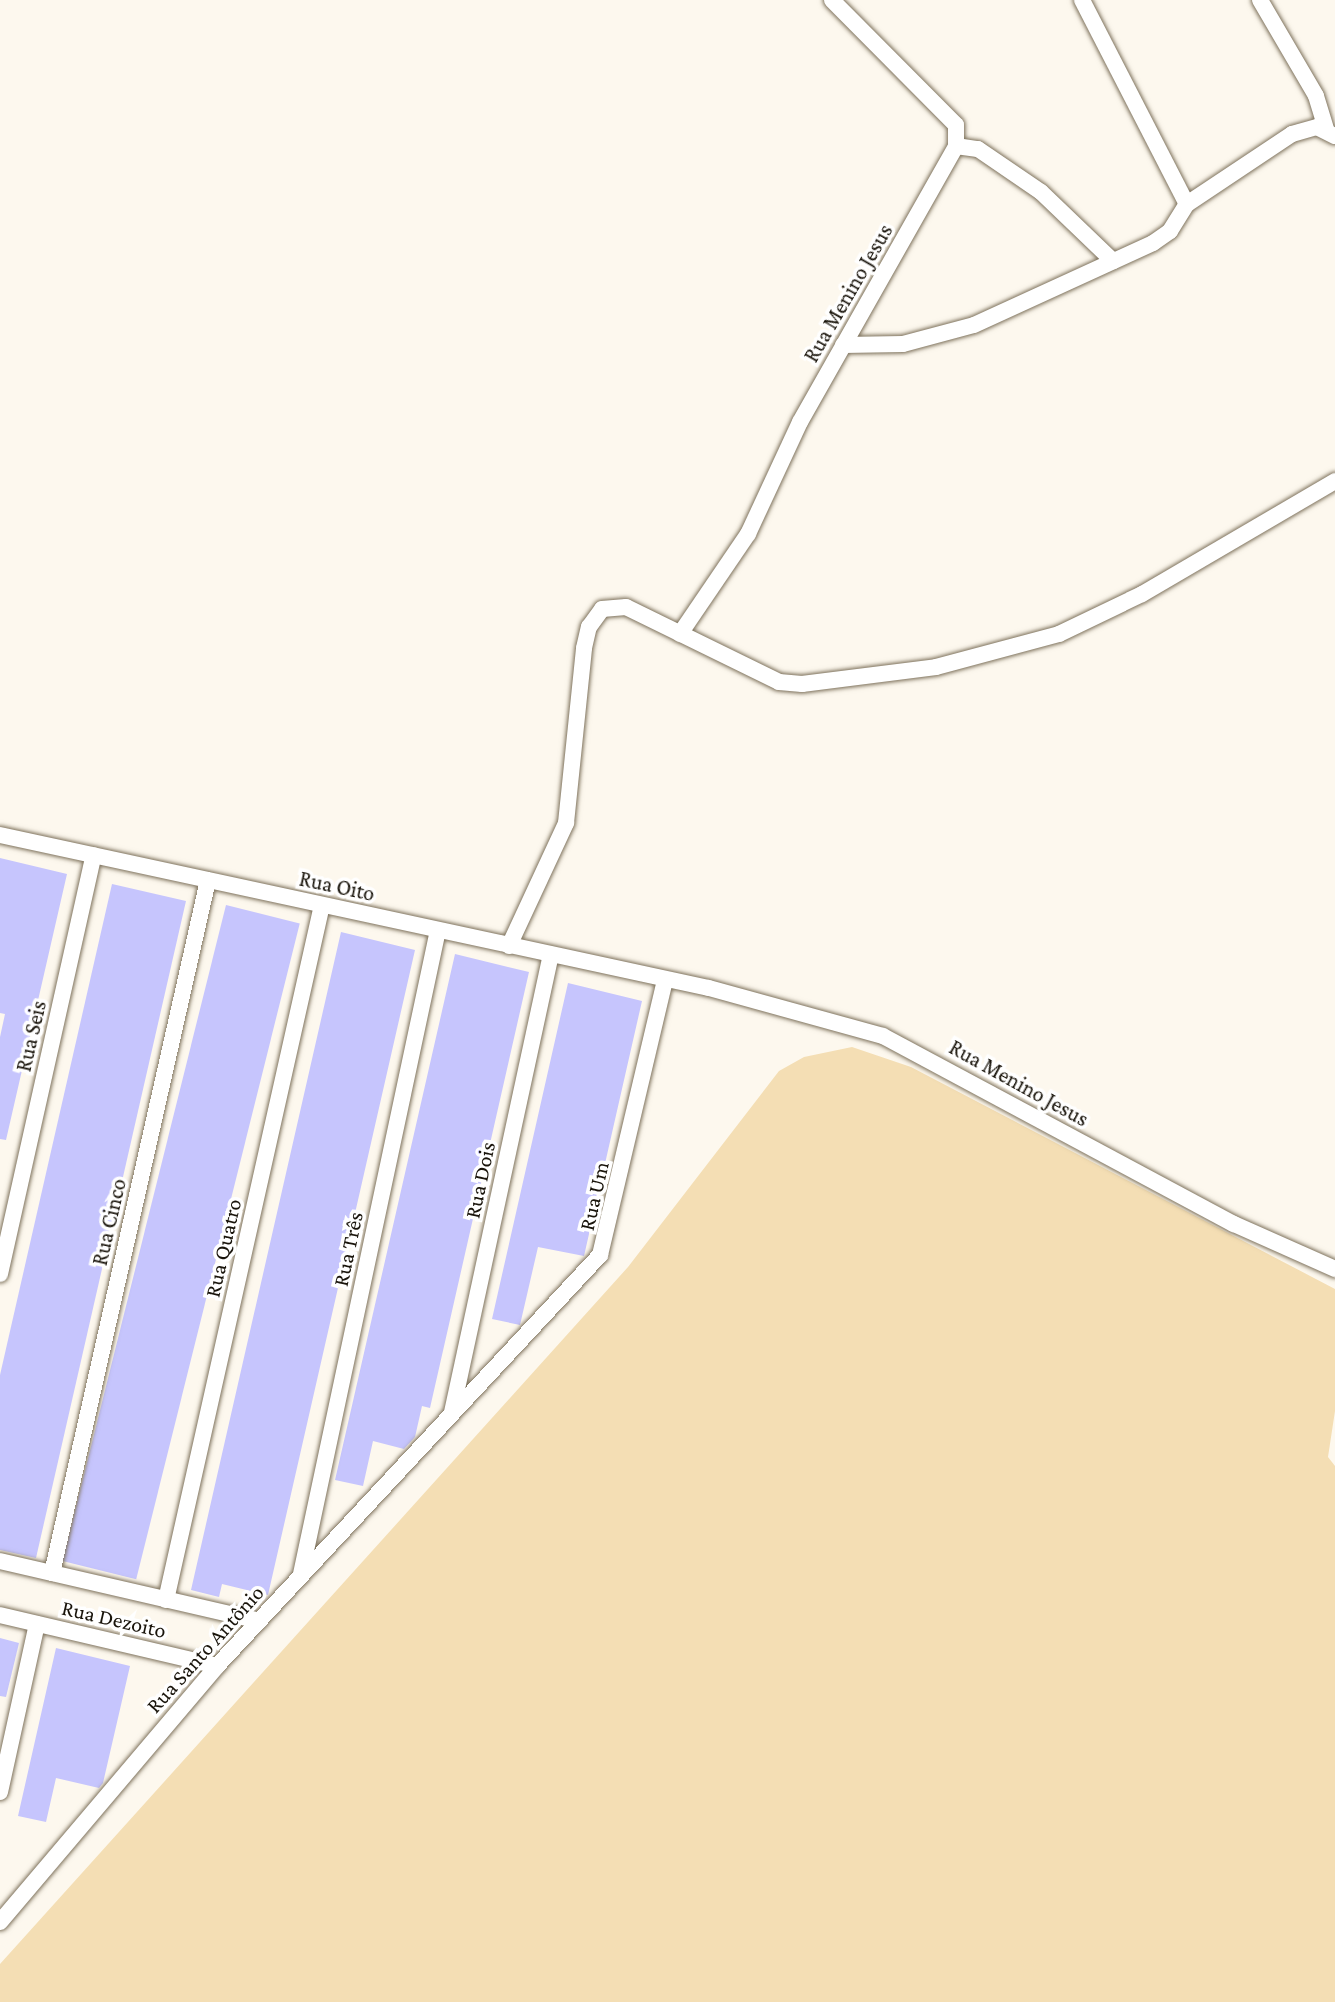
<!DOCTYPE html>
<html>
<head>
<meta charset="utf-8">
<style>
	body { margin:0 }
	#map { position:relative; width:1335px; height:2002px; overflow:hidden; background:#fdf8ee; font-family:"Crimson Pro",serif }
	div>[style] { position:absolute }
	.green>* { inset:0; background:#f4deb4 }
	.building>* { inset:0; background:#c6c5fd; transform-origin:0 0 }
	.roads { filter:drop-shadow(0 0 2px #7e725c) drop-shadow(0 0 2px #7e725c) }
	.street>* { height:16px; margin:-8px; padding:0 8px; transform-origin:8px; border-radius:8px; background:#fff }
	span { translate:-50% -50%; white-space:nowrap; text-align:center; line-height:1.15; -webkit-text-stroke:7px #fff; paint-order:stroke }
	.street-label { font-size:22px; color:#19140b }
</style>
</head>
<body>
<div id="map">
	<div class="green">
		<i style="clip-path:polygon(852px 1047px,911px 1067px,1335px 1289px,1335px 1411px,1328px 1457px,1335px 1466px,1335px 2002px,0 2002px,0 1964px,628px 1267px,779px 1071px,804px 1057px)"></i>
	</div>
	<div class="building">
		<i style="clip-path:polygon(0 858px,67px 874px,6px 1140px,0 1139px,0 1037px,5px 1014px,0 1013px)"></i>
		<i style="clip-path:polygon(112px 884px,186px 901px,36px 1558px,0 1550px,0 1375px)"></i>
		<i style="left:226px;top:905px;width:76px;height:676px;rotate:14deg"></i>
		<i style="clip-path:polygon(341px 932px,415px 950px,268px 1595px,222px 1584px,219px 1597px,191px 1590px)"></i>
		<i style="clip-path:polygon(455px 954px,529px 972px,430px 1408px,422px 1406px,415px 1437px,404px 1449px,373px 1441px,363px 1486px,335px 1480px)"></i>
		<i style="clip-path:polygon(568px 983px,642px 1001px,584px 1256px,538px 1247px,520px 1325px,492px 1319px)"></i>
		<i style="clip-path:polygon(0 1638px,19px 1643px,6px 1697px,0 1696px)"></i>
		<i style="clip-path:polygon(56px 1648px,130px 1666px,103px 1783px,99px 1788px,56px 1778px,46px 1822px,18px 1816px)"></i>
	</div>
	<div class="roads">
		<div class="street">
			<i style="left:1082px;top:0;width:229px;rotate:62.8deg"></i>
			<i style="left:1260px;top:0;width:111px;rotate:59.7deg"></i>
			<i style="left:1316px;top:96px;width:34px;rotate:73deg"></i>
			<i style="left:956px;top:146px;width:22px;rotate:8deg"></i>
			<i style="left:978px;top:149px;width:76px;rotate:34.3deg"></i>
			<i style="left:1041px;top:192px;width:100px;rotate:43.8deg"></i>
			<i style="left:843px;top:345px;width:60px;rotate:-1deg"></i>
			<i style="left:903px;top:344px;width:73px;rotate:-15deg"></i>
			<i style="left:974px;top:325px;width:197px;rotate:-24.6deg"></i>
			<i style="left:1153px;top:243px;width:21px;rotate:-35deg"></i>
			<i style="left:1170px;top:231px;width:32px;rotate:-58deg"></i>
			<i style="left:1187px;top:204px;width:126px;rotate:-33.7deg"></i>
			<i style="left:1292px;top:134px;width:26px;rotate:-16deg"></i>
			<i style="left:1317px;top:127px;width:20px;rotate:27deg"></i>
			<i style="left:680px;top:634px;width:121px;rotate:-55.8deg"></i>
			<i style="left:748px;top:534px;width:123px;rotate:-65.1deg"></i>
			<i style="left:800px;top:422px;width:317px;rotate:-60.5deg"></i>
			<i style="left:956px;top:146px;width:21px;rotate:-90deg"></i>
			<i style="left:956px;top:125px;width:176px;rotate:-134.8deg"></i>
			<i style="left:0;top:835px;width:725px;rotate:12.18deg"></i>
			<i style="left:709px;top:988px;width:180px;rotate:15.4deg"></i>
			<i style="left:883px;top:1036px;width:398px;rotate:28.2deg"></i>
			<i style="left:1234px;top:1224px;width:111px;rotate:24deg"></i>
			<i style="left:509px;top:946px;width:136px;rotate:-65.1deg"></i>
			<i style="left:566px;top:823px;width:176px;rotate:-84.1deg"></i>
			<i style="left:584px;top:648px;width:22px;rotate:-77deg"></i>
			<i style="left:589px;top:627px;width:22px;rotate:-54deg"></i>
			<i style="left:602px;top:609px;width:24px;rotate:-5deg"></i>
			<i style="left:626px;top:607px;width:170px;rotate:26.1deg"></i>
			<i style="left:779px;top:682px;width:23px;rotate:5deg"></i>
			<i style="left:802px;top:684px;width:135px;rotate:-7.2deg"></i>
			<i style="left:936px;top:667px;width:127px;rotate:-15deg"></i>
			<i style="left:1059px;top:634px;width:92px;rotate:-25.7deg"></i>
			<i style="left:1142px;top:594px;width:224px;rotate:-30.3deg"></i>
			<i style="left:0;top:1274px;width:429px;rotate:-77.4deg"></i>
			<i style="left:452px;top:1412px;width:468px;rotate:-77.8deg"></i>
			<i style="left:0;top:1561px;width:266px;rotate:13deg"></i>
			<i style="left:52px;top:1573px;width:710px;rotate:-77.31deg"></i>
			<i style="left:301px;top:1574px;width:658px;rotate:-77.99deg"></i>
			<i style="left:166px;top:1600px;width:712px;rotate:-77.35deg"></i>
			<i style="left:0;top:1615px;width:223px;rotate:13.2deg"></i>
			<i style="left:0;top:1792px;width:172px;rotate:-77.6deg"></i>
			<i style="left:0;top:1922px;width:336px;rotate:-49.7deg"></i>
			<i style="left:217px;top:1666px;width:562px;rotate:-47.02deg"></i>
			<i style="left:600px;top:1255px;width:283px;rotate:-76.7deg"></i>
		</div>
	</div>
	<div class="street-label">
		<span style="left:848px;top:293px;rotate:-60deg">Rua Menino Jesus</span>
		<span style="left:337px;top:886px;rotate:12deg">Rua Oito</span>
		<span style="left:31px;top:1036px;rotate:-77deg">Rua Seis</span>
		<span style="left:1019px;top:1083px;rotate:29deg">Rua Menino Jesus</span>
		<span style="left:480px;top:1180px;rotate:-78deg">Rua Dois</span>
		<span style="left:594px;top:1196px;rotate:-77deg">Rua Um</span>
		<span style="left:109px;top:1222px;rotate:-77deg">Rua Cinco</span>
		<span style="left:223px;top:1248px;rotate:-77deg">Rua Quatro</span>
		<span style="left:348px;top:1249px;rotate:-78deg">Rua Três</span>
		<span style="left:114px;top:1619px;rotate:13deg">Rua Dezoito</span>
		<span style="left:205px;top:1649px;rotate:-48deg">Rua Santo Antônio</span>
	</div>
</div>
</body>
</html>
